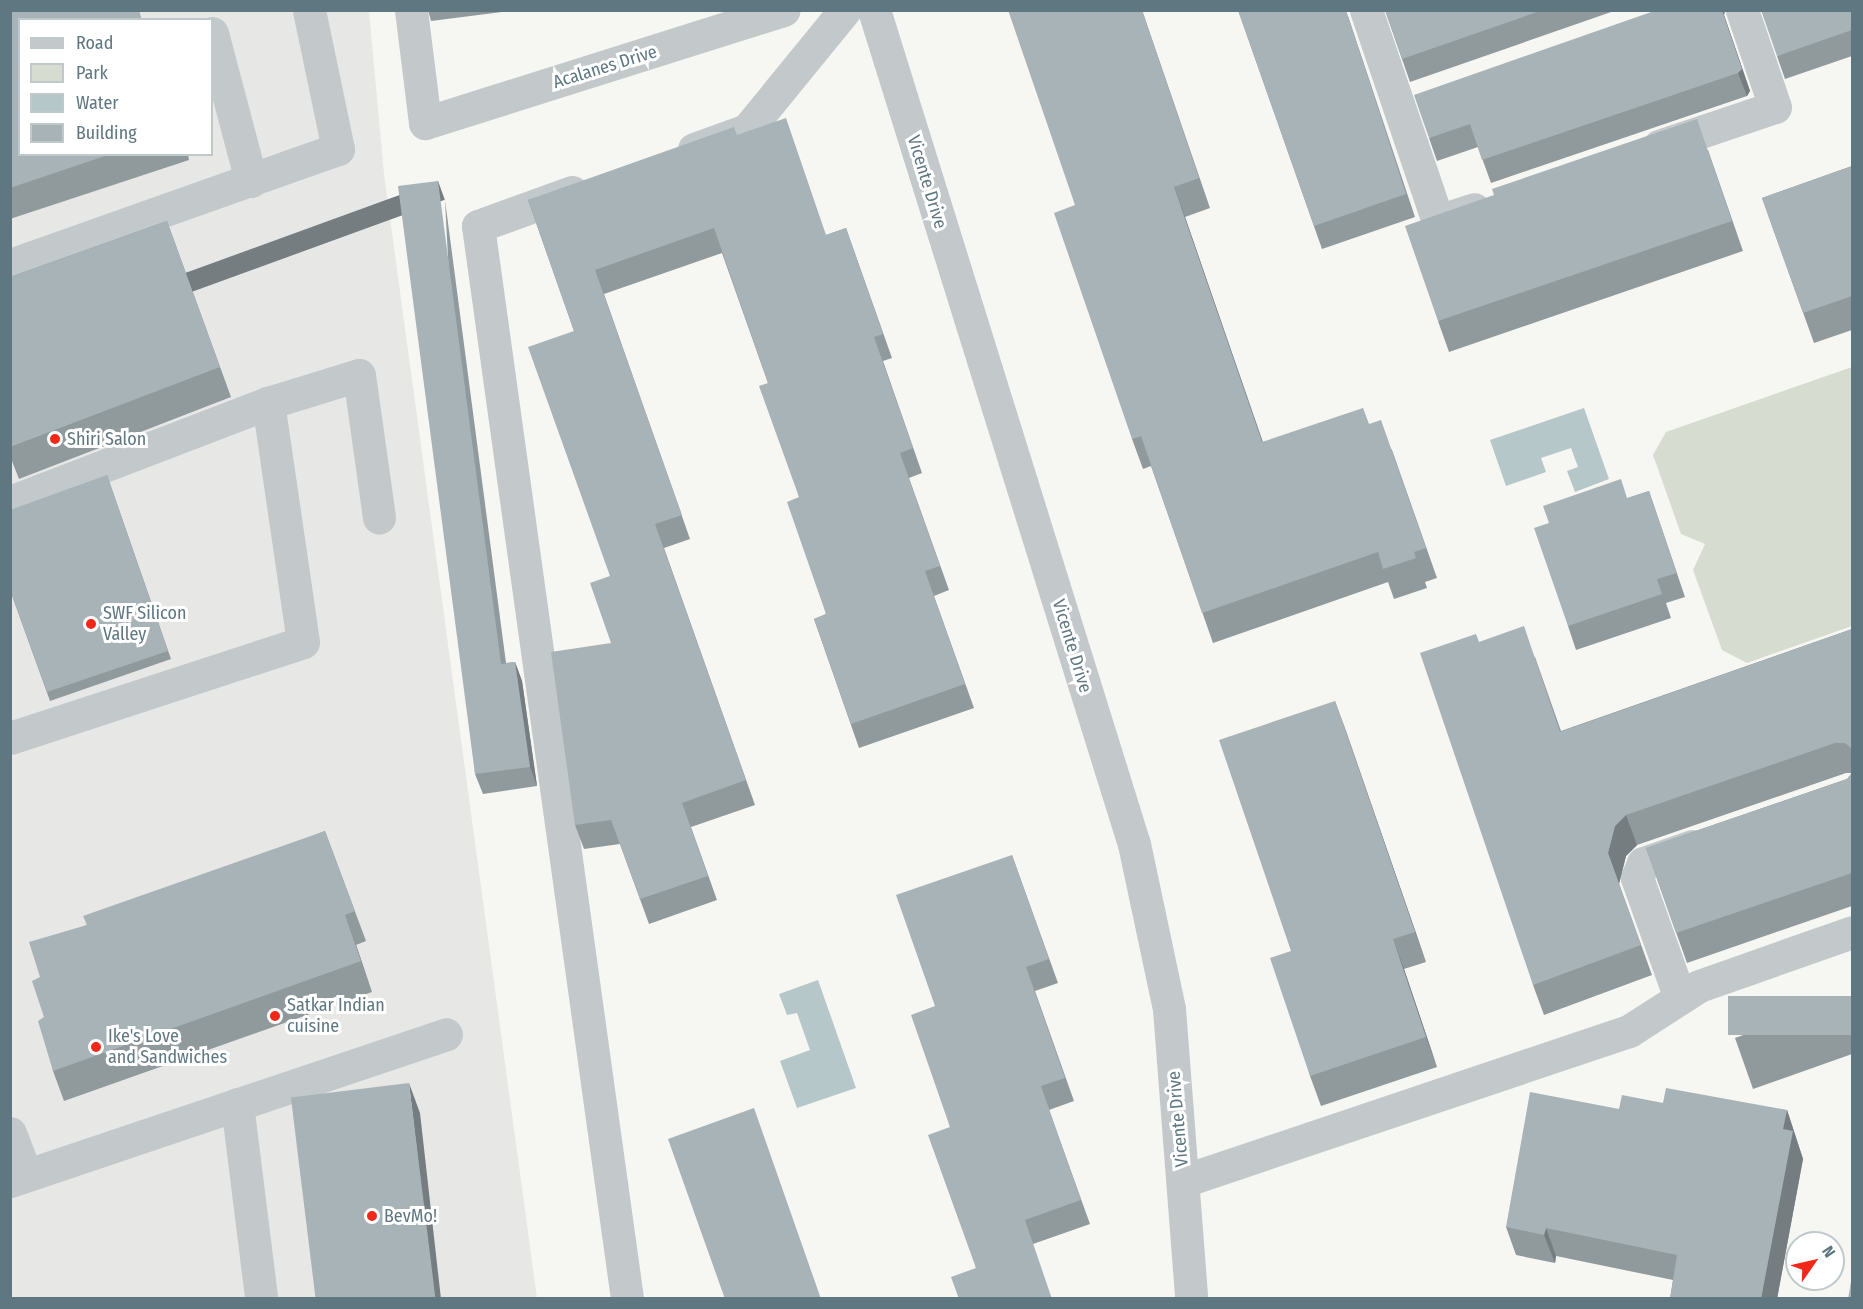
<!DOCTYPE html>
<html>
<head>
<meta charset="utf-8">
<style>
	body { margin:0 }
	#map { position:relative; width:1863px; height:1309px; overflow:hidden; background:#f6f6f2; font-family:"Fira Sans Condensed",sans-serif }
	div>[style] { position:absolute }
	.built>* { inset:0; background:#e7e7e6 }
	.green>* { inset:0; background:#d7dcd1 }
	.water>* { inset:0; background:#b6c7c9 }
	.minor>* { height:33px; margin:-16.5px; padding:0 16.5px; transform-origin:16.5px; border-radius:16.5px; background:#c3c8cb }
	.wall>* { inset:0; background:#909a9d }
	.shaded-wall>* { inset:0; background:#757d80; transform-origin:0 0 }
	.building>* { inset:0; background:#a7b3b7; transform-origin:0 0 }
	.dots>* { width:16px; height:16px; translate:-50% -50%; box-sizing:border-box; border:3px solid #fff; border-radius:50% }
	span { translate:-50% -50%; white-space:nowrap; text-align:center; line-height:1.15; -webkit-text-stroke:6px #fff; paint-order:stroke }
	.street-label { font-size:18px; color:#5f7780 }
	.poi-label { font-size:18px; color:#5f7780 }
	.left { translate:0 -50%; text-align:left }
	.frame { position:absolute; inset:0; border:12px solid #5f7780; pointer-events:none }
	.legend { position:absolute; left:18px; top:18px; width:195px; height:138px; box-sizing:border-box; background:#fff; border:2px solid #bfc9cc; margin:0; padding:8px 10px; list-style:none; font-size:18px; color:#5f7780 }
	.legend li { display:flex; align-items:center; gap:12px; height:30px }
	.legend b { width:30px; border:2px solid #bfc9cc }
	.north { position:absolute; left:1785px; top:1231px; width:60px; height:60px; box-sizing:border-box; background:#fff; border:2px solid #bfc9cc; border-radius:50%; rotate:56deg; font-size:16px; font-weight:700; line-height:24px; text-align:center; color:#5f7780 }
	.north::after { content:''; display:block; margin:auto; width:21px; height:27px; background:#f12817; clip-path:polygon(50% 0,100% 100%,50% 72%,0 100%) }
</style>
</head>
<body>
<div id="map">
	<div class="built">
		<i style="clip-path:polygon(evenodd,10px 11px,369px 11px,384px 174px,537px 1298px,11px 1298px,10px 11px,20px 20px,212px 20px,212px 154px,20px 154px,20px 20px)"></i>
	</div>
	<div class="green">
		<i style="clip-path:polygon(1852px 367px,1852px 626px,1747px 663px,1722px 650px,1693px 570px,1705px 544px,1681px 534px,1653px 455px,1666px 432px)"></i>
	</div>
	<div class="water">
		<i style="clip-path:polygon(1584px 408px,1609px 479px,1575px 492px,1567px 471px,1578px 467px,1571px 448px,1541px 458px,1546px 472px,1506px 486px,1490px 440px)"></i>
		<i style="clip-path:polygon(818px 980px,856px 1088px,797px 1108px,780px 1061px,810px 1050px,797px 1013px,787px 1015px,779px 994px)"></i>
	</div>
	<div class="minor">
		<i style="left:411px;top:10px;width:114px;rotate:82.9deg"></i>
		<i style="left:425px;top:123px;width:376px;rotate:-17.5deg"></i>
		<i style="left:874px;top:10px;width:874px;rotate:72.69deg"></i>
		<i style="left:1134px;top:844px;width:169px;rotate:78deg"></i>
		<i style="left:1169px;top:1009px;width:290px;rotate:85.6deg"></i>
		<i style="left:1366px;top:10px;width:223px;rotate:71.2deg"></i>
		<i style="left:1438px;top:221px;width:38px;rotate:-18deg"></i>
		<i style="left:212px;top:33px;width:153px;rotate:75.2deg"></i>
		<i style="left:1659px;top:146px;width:122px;rotate:-18.6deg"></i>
		<i style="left:1775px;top:107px;width:102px;rotate:-108.8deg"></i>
		<i style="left:694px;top:149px;width:56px;rotate:-19.7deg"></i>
		<i style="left:747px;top:130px;width:155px;rotate:-50.8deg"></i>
		<i style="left:572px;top:192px;width:100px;rotate:160.1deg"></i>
		<i style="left:478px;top:226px;width:1082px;rotate:82.09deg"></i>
		<i style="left:10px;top:265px;width:348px;rotate:-19.5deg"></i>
		<i style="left:338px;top:149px;width:142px;rotate:-101.8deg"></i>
		<i style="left:10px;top:502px;width:276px;rotate:-21deg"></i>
		<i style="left:268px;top:403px;width:95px;rotate:-17.1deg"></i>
		<i style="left:359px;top:375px;width:144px;rotate:82deg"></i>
		<i style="left:10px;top:738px;width:308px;rotate:-18.1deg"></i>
		<i style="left:303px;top:642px;width:242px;rotate:-98.3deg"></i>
		<i style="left:1680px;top:998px;width:127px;rotate:-109.7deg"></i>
		<i style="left:1637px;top:878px;width:16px;rotate:-68deg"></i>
		<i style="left:1643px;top:863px;width:52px;rotate:-19.1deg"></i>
		<i style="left:237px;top:1104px;width:195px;rotate:82.9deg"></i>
		<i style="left:10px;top:1133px;width:45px;rotate:69.1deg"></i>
		<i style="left:10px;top:1181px;width:460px;rotate:-18.6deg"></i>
		<i style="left:1183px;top:1181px;width:471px;rotate:-18.6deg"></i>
		<i style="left:1629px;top:1031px;width:83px;rotate:-32.7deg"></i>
		<i style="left:1699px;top:986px;width:162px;rotate:-19.4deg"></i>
	</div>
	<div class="wall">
		<i style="clip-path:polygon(10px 10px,20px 154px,188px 154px,189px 160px,10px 219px)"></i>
		<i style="clip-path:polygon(428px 10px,507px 10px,502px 12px,431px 21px)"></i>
		<i style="clip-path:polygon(1142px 10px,1210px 208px,1185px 217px,1263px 442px,1369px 424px,1392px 450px,1437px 578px,1425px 582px,1427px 588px,1394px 599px,1388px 582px,1213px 643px,1151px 466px,1143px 469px,1132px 439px)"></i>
		<i style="clip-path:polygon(1238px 10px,1348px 16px,1415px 217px,1322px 249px)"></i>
		<i style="clip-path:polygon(1385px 10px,1617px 10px,1410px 82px)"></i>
		<i style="clip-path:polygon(1657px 10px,1725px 10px,1724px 15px,1750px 91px,1747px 96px,1491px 183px,1478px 147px,1437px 161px,1429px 138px)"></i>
		<i style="clip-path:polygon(1852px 10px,1852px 56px,1785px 79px,1777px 56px)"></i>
		<i style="clip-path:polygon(737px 135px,826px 235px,846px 228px,892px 358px,883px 361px,922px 473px,909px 478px,949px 590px,934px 596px,974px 708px,859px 748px,814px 619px,826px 614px,799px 497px,768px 383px,722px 253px,604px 294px,690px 539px,664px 548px,755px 805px,691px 827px,717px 900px,649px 924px,620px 844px,584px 849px,575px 825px,611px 643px,610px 576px,574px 331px,528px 200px)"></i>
		<i style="clip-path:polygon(1708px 150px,1743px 251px,1449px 352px,1438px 321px)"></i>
		<i style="clip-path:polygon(1852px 166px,1852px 330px,1814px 343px,1762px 198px)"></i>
		<i style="clip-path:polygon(445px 200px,506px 663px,515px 662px,522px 681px,537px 786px,483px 794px,475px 774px)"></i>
		<i style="clip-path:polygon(167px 221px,231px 397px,19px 479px,10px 456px,10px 277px)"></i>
		<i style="clip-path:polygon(107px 475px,171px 659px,50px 701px,10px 590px)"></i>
		<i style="clip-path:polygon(1649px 491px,1685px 597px,1666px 603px,1671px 618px,1576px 650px,1568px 626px,1628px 498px)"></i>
		<i style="clip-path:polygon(1852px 629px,1852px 906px,1687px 963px,1646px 848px,1847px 779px,1852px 773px,1846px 773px,1637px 845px,1626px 856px,1619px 884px,1652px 975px,1544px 1015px,1533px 985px,1479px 642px,1535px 657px,1561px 731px)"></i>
		<i style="clip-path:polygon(1335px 701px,1426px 962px,1404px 969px,1437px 1067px,1321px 1106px,1310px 1076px,1291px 951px)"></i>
		<i style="clip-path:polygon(325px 831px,366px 941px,356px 945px,372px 992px,64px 1101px,53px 1071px,44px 1017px,40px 977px,86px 925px)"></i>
		<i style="clip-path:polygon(1012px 855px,1058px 983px,1035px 991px,1074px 1101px,1049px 1110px,1090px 1224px,1033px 1244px,976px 1268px,950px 1127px,935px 1006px)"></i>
		<i style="clip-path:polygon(1852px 996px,1852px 1054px,1753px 1089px,1735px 1038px)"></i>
		<i style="clip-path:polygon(1663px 1103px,1787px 1110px,1803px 1159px,1777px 1299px,1670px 1299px,1673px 1280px,1556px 1256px,1555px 1263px,1516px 1255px,1506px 1227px,1619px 1109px)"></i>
	</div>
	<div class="shaded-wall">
		<i style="clip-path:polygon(1722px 10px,1725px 10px,1724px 15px,1750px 91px,1747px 96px,1738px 73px)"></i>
		<i style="left:438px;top:181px;width:20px;height:487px;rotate:70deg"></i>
		<i style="clip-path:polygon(1174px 187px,1185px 217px,1273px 473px,1262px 442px)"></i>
		<i style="clip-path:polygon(515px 662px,522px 681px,537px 786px,530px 767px)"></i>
		<i style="clip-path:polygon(1335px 701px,1346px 731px,1426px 962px,1415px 932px)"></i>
		<i style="clip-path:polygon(1626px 815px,1637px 845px,1626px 856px,1619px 884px,1652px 975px,1608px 853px,1615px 826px)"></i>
		<i style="clip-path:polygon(345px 915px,356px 945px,372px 992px,361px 961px)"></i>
		<i style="clip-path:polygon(1393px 939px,1404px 969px,1437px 1067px,1426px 1037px)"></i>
		<i style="clip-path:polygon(409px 1083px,420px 1113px,441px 1299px,434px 1299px)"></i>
		<i style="clip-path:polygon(1787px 1110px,1803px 1159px,1777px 1299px,1761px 1299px,1783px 1129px)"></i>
		<i style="clip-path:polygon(1546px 1228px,1556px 1256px,1555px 1263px,1544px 1235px)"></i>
	</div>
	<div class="building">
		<i style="clip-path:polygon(10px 10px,139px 10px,142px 20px,20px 20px,20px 154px,111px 154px,10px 188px)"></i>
		<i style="clip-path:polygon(1008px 10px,1142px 10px,1199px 178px,1174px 187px,1262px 442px,1363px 408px,1369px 424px,1381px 420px,1426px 548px,1414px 552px,1416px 558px,1383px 569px,1378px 552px,1202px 613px,1141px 436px,1132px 439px,1054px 213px,1075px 205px)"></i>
		<i style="clip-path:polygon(1238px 10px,1346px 10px,1406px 194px,1314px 226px)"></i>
		<i style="clip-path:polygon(1385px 10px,1543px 10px,1402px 59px)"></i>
		<i style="clip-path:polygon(1657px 10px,1722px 10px,1742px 69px,1738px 73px,1482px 160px,1470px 124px,1429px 138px,1414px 95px)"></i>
		<i style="clip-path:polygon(1761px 10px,1852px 10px,1852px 30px,1777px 56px)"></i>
		<i style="clip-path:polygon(786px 118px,826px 235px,846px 228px,883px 334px,874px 337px,913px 448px,900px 453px,940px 566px,925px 571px,965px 684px,851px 724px,814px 619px,826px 614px,787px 502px,799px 497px,759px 386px,768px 383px,714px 228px,595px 270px,682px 515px,655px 524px,746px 780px,682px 803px,708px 876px,640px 899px,611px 820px,575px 825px,551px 652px,611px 643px,590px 583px,610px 576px,528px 347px,574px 331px,528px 200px,734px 127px,737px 135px)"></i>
		<i style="clip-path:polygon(1697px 119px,1732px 221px,1438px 321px,1405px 226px,1494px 195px,1492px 189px)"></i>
		<i style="clip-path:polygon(1852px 166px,1852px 296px,1803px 313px,1762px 198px)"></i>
		<i style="clip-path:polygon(438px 181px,501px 664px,515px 662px,530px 767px,475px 774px,398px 186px)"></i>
		<i style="clip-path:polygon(167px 221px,220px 367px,10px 447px,10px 277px)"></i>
		<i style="clip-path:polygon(107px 475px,168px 651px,47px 692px,10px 590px,10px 510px)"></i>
		<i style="clip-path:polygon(1621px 479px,1627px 498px,1649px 491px,1677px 573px,1657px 579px,1662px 594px,1568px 626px,1534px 528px,1549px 523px,1543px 506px)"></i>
		<i style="clip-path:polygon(1524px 626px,1560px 732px,1852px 629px,1852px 749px,1845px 743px,1835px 743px,1626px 815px,1615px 826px,1608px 853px,1641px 945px,1533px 985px,1420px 653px,1476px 634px,1479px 642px)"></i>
		<i style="clip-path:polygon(1335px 701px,1415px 932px,1393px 939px,1426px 1037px,1310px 1076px,1270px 958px,1291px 951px,1219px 740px)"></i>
		<i style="clip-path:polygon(1852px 773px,1852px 873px,1676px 933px,1646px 848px,1847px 779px)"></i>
		<i style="clip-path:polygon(325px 831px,355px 911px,345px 915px,361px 961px,53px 1071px,38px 1021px,44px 1017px,32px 981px,40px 977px,29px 942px,87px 925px,83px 916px)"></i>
		<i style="clip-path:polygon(1012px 855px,1049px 959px,1026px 967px,1065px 1078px,1041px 1086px,1081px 1200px,1025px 1220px,1052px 1299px,959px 1299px,951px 1277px,976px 1268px,928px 1135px,950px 1127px,911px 1015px,935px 1006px,896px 895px)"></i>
		<i style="left:1852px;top:996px;width:39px;height:124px;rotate:90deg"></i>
		<i style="left:409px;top:1083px;width:217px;height:119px;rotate:83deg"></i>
		<i style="clip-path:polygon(1666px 1088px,1787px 1110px,1783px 1129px,1793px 1131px,1761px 1299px,1670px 1299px,1677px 1255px,1546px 1228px,1544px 1235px,1506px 1227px,1530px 1092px,1619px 1109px,1622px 1095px,1663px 1103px)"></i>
		<i style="clip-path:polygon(754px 1108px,821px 1299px,725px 1299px,668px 1139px)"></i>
		<i style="clip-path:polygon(1852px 1276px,1852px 1299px,1848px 1299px)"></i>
	</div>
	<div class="dots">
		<i style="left:55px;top:439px;background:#f12817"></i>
		<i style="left:91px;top:624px;background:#f12817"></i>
		<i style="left:275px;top:1016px;background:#f12817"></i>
		<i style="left:96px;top:1047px;background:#f12817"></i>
		<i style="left:372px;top:1216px;background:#f12817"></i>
	</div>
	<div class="street-label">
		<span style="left:605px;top:67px;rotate:-17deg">Acalanes Drive</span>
		<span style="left:927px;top:182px;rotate:73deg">Vicente Drive</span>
		<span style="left:1072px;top:646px;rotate:73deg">Vicente Drive</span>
		<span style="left:1178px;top:1119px;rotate:-95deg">Vicente Drive</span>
	</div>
	<div class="poi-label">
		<span class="left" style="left:67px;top:439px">Shiri Salon</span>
		<span class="left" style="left:103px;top:624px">SWF Silicon<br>Valley</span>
		<span class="left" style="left:287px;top:1016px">Satkar Indian<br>cuisine</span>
		<span class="left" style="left:108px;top:1047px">Ike's Love<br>and Sandwiches</span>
		<span class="left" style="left:384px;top:1216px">BevMo!</span>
	</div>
	<div class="frame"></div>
	<ul class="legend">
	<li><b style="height:8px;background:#c3c8cb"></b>Road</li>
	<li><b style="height:16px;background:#d7dcd1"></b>Park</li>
	<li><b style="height:16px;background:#b6c7c9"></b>Water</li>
	<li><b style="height:16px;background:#a7b3b7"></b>Building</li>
	</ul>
	<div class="north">N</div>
</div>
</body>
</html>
